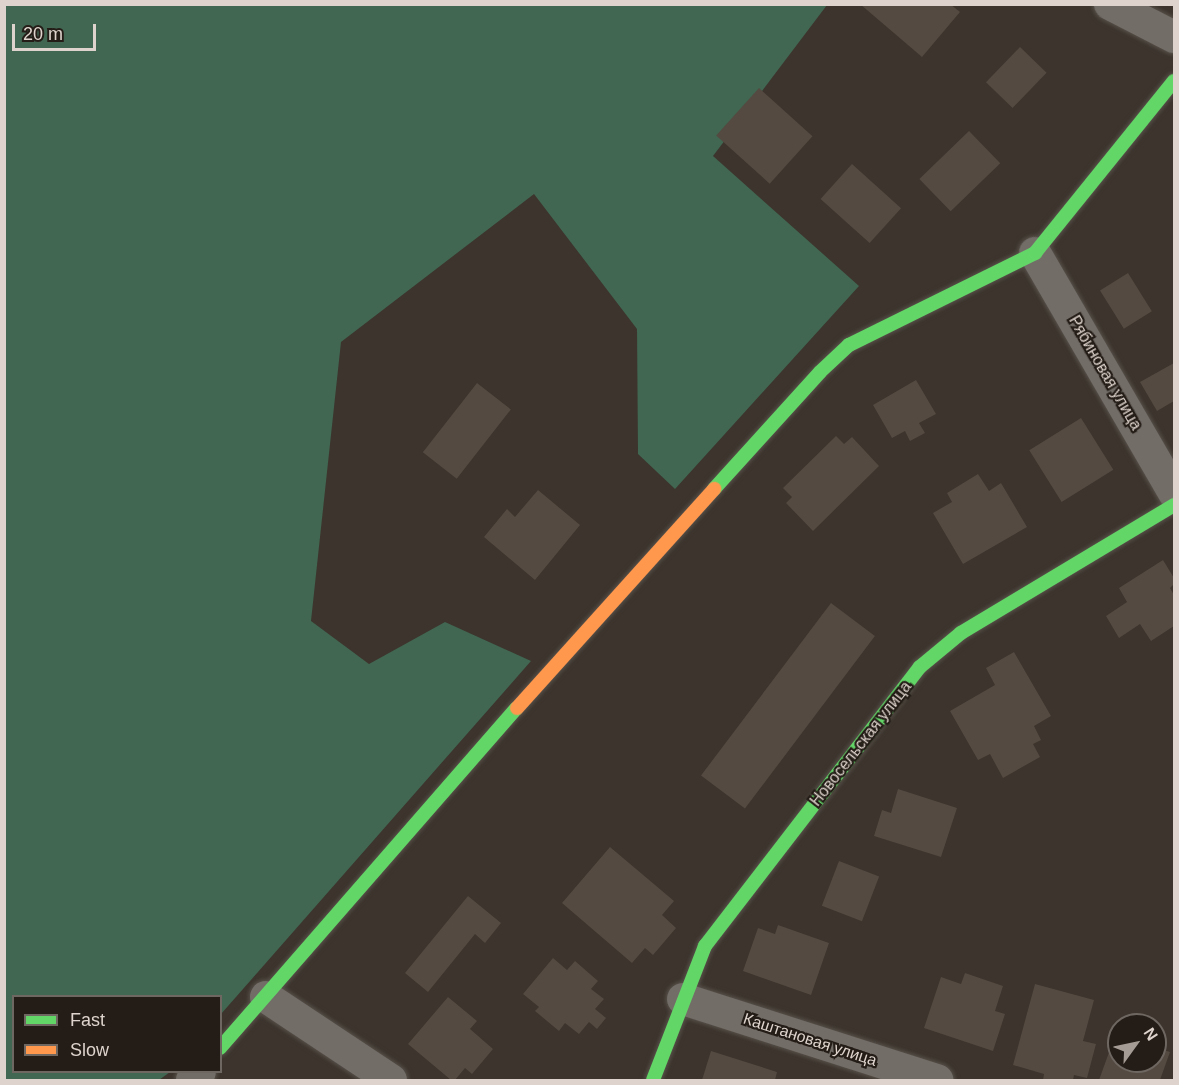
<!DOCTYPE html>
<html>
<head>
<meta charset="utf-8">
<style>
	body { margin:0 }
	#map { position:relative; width:1179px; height:1085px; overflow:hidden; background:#3c342d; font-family:Helvetica,sans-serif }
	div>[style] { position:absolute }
	.forest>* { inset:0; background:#416651 }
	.building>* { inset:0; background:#544a41; transform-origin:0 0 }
	.roads { filter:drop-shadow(0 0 2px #57514a) drop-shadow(0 0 2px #57514a) }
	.street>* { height:32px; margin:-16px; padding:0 16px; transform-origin:16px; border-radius:16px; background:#736d68 }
	.fast>* { height:14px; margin:-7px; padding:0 7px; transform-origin:7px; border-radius:7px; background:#63d668 }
	.slow>* { height:14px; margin:-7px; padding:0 7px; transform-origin:7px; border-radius:7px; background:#ff974d }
	span { translate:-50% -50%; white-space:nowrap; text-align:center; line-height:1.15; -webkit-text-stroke:4.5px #241d17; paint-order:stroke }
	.street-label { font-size:16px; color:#ded4cd }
	.frame { position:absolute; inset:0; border:6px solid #ded4cd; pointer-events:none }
	.legend { position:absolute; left:12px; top:995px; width:210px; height:78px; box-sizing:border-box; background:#241d17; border:2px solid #6e6660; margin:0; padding:8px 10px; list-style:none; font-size:18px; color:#ded4cd }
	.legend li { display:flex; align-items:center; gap:12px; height:30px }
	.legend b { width:30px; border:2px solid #6e6660 }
	.north { position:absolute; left:1107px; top:1013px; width:60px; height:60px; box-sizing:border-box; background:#241d17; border:2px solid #6e6660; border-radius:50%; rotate:57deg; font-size:16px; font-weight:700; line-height:24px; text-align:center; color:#ded4cd }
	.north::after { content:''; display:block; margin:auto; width:21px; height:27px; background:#a59c95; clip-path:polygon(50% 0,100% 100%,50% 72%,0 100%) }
	.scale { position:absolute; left:12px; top:24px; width:84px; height:27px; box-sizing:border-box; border:3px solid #ded4cd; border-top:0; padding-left:8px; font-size:18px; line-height:21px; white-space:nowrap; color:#ded4cd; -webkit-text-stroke:4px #241d17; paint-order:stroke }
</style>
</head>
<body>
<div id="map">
	<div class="forest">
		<i style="clip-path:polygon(5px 5px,827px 5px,713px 156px,859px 286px,675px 489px,638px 454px,637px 329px,534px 194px,341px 342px,311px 621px,369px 664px,445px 622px,531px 661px,221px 1014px,220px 996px,14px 996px,14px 1072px,170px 1072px,159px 1080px,5px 1080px)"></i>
	</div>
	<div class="building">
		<i style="clip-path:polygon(860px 4px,950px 4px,960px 12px,922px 57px)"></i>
		<i style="left:1020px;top:47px;width:37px;height:49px;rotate:44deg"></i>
		<i style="left:759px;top:88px;width:72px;height:64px;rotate:42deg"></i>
		<i style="left:969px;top:131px;width:45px;height:69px;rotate:46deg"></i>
		<i style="left:852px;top:164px;width:66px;height:47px;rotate:42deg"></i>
		<i style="left:1128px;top:273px;width:45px;height:33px;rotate:58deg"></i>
		<i style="clip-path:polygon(1174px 363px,1174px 401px,1157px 411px,1140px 382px)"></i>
		<i style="clip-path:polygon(916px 380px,936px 414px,919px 423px,925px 433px,910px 441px,905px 431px,892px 438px,873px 405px)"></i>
		<i style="left:477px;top:383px;width:43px;height:88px;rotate:38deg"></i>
		<i style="left:1081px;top:418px;width:61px;height:61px;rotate:58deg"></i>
		<i style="clip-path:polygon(836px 436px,844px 444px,852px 437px,879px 466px,813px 531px,786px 503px,792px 497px,783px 488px)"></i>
		<i style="clip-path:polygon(978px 474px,989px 491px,1001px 483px,1027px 527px,963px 564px,933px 513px,952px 502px,947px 493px)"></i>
		<i style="clip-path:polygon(538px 490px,580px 525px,535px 580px,484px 537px,507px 509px,515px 517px)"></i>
		<i style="clip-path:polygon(1163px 560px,1174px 578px,1174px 584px,1170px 588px,1174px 595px,1174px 626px,1151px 641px,1140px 624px,1119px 638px,1106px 616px,1127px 602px,1119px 588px)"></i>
		<i style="left:831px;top:603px;width:55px;height:216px;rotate:37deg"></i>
		<i style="clip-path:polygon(1014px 652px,1051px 716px,1034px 726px,1041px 740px,1033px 744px,1040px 757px,1003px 778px,990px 754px,978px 760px,950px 711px,995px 685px,986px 668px)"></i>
		<i style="clip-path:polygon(898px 789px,957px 808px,941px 857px,874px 836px,882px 810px,891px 813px)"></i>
		<i style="clip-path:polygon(610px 847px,674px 901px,662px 915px,676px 928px,653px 955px,645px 948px,632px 963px,562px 903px)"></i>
		<i style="left:839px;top:861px;width:43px;height:48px;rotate:21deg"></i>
		<i style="clip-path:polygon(468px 896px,501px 923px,485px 943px,475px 934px,428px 992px,405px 973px)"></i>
		<i style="clip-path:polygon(778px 925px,829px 943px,811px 995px,743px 971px,758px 928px,775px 934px)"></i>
		<i style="clip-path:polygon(553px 958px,567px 970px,575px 961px,598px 981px,591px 989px,604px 999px,595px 1009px,606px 1018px,597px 1029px,589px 1022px,579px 1034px,565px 1023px,559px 1031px,535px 1011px,539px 1007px,523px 994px)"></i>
		<i style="clip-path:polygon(965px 973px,1003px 986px,995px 1011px,1005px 1014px,993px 1051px,924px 1028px,941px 977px,961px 984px)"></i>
		<i style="clip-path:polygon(1035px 984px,1094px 1000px,1083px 1041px,1096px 1044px,1087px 1078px,1074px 1075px,1073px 1080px,1043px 1080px,1044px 1074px,1013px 1065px)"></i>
		<i style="clip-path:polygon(448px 997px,477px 1021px,470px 1029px,493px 1049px,472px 1074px,465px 1068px,455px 1080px,451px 1080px,408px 1044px)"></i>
		<i style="clip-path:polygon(1116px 1033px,1119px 1034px,1119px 1061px,1155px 1061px,1155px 1047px,1170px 1052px,1160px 1080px,1099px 1080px)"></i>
		<i style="clip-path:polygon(711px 1051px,777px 1072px,775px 1080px,702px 1080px)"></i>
	</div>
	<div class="roads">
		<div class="street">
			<i style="left:1110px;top:4px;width:72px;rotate:27.3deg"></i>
			<i style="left:1035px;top:253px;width:277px;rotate:59.9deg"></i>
			<i style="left:266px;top:997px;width:150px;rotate:33.6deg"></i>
			<i style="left:683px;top:999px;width:267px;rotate:17.7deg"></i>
			<i style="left:192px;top:1080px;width:11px;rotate:-45deg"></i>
		</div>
		<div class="fast">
			<i style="left:714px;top:489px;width:158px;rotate:-47.8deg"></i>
			<i style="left:820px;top:372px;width:40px;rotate:-43deg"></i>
			<i style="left:849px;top:345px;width:208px;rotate:-26.3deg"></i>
			<i style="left:1035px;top:253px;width:221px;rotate:-51.1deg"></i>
			<i style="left:220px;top:1048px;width:451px;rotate:-48.9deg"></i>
			<i style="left:653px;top:1080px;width:144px;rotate:-68.8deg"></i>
			<i style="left:705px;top:946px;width:352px;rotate:-52.4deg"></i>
			<i style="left:920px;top:667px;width:53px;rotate:-39.7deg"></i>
			<i style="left:961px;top:633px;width:249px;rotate:-31deg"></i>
		</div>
		<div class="slow">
			<i style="left:517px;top:708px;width:295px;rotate:-48deg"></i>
		</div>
	</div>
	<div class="street-label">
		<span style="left:1105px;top:373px;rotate:60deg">Рябиновая улица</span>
		<span style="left:861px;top:744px;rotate:-52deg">Новосельская улица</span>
		<span style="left:810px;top:1040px;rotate:18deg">Каштановая улица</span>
	</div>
	<div class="frame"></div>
	<ul class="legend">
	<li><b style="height:8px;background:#63d668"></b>Fast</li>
	<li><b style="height:8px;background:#ff974d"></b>Slow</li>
	</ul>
	<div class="north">N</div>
	<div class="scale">20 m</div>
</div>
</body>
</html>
